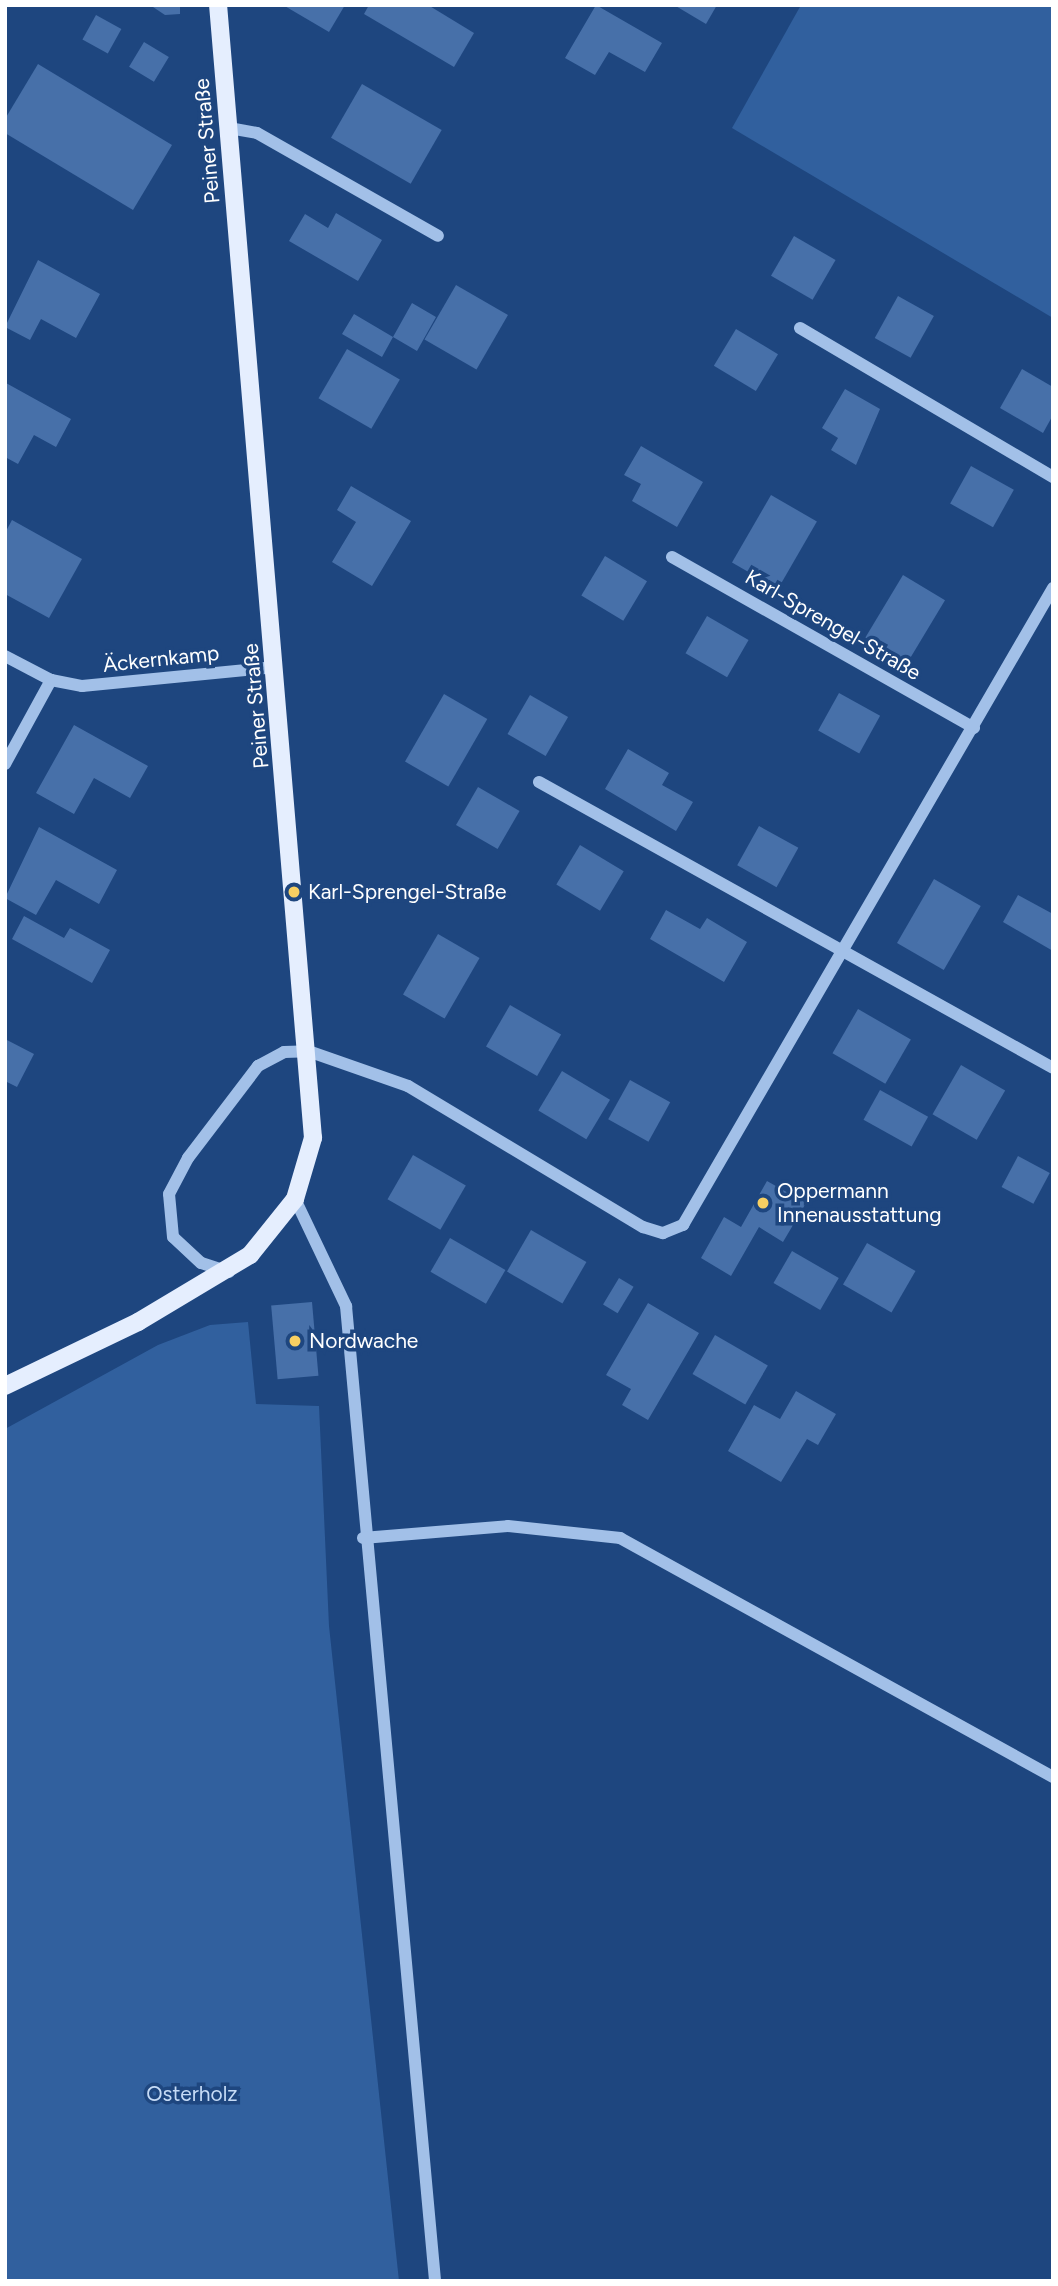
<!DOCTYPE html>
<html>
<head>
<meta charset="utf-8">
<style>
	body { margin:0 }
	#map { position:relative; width:1058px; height:2286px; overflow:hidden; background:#1e467f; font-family:Figtree,sans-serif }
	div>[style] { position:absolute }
	.green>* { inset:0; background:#31609e }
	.building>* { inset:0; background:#4770a9; transform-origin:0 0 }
	.minor>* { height:12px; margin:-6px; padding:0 6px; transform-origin:6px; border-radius:6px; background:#a2c0e8 }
	.major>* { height:18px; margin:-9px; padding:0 9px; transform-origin:9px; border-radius:9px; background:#e5eefe }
	.dots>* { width:19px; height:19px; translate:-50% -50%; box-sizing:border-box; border:4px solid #1e467f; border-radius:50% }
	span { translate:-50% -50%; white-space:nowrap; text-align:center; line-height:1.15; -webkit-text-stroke:7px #1e467f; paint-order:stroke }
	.street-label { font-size:21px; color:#fff }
	.poi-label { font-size:21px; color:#fff }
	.left { translate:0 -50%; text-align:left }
	.park-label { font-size:21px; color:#c6dbf6 }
	.frame { position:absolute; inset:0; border:7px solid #fff; pointer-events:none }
</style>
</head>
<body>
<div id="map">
	<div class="green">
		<i style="clip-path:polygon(801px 5px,1053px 5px,1053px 318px,732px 128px)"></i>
		<i style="clip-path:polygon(248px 1322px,256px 1404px,319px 1406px,329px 1626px,399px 2281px,5px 2281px,5px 1429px,158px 1345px,210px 1325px)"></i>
	</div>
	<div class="building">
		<i style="clip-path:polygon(150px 5px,180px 5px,180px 14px,165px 15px)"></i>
		<i style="clip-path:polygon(283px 5px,345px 5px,329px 32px)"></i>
		<i style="clip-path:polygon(369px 5px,428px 5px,474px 33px,454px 67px,364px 14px)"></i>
		<i style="clip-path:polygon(596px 5px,662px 43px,645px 72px,609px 52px,595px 75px,565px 58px)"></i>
		<i style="clip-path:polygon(674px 5px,717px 5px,706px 24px)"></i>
		<i style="left:96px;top:15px;width:29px;height:28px;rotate:29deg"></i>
		<i style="left:144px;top:42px;width:29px;height:29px;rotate:31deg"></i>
		<i style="clip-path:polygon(38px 64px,172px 145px,133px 210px,5px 133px,5px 119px)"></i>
		<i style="left:362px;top:84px;width:92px;height:62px;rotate:30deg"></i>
		<i style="clip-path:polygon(336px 213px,382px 240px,358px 281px,289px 241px,305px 214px,328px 228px)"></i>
		<i style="left:794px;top:236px;width:48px;height:46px;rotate:30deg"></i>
		<i style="clip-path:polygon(38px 260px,100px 294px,76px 338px,41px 319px,30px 340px,5px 327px)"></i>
		<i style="left:456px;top:285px;width:60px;height:63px;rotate:30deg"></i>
		<i style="left:898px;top:296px;width:41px;height:48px;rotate:29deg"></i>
		<i style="clip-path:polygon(412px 303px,436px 317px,417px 351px,393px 337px,382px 357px,342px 334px,354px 314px,393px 337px)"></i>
		<i style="left:736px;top:329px;width:49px;height:43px;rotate:31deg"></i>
		<i style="left:347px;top:349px;width:61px;height:57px;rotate:30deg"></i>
		<i style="clip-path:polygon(1022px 369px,1053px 387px,1053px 415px,1043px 433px,1000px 408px)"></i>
		<i style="clip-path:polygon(6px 383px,71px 419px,56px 447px,34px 435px,18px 464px,5px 457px)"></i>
		<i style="clip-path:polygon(845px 389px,880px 409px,856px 465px,831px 450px,838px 438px,822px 428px)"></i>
		<i style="clip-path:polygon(641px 446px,703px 482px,677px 527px,632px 501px,641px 484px,624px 475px)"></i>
		<i style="left:971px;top:466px;width:49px;height:43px;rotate:29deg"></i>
		<i style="clip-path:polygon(351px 486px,411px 521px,372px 586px,332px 562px,356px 522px,337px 510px)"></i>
		<i style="left:771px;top:495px;width:53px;height:78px;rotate:30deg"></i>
		<i style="clip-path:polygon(12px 520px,82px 559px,49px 618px,5px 594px,5px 533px)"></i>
		<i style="left:605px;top:556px;width:49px;height:46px;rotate:31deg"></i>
		<i style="left:903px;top:575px;width:49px;height:73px;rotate:31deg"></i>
		<i style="left:707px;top:616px;width:48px;height:43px;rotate:30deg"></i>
		<i style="left:839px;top:693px;width:47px;height:43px;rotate:29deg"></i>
		<i style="left:444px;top:694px;width:50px;height:78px;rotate:30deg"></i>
		<i style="left:530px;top:695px;width:44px;height:45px;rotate:30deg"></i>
		<i style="clip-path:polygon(74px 725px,148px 766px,130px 798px,94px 778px,74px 814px,36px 793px)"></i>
		<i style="clip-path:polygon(628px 749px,669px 773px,662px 785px,693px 802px,676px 831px,605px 789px)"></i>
		<i style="left:478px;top:787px;width:48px;height:44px;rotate:30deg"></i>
		<i style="left:759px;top:826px;width:45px;height:45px;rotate:29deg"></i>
		<i style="clip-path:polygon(39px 827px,117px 870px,99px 904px,56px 880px,36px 915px,5px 898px)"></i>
		<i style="left:580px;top:845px;width:51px;height:46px;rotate:31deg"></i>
		<i style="left:934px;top:879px;width:54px;height:74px;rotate:30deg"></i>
		<i style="clip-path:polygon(1018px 895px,1053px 914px,1053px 951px,1003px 922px)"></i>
		<i style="clip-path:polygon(666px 910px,700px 929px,707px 918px,747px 942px,724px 982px,650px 939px)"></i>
		<i style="clip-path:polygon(24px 916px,64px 938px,70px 928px,110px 950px,92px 983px,12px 939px)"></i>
		<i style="left:438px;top:934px;width:48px;height:70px;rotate:30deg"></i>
		<i style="left:510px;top:1005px;width:59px;height:48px;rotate:30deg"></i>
		<i style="left:858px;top:1009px;width:61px;height:51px;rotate:30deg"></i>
		<i style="clip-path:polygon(5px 1039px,34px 1054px,17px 1087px,5px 1081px)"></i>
		<i style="left:961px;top:1065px;width:51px;height:57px;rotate:30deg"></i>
		<i style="left:562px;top:1071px;width:56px;height:46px;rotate:31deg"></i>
		<i style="left:630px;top:1080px;width:46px;height:45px;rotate:29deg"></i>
		<i style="left:880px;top:1090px;width:55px;height:34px;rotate:29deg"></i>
		<i style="left:413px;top:1155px;width:61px;height:51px;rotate:30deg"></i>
		<i style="left:1018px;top:1156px;width:36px;height:35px;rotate:28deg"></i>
		<i style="clip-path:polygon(767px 1181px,806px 1203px,783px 1242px,759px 1227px,731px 1276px,701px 1258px,724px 1217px,741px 1227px)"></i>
		<i style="left:531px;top:1230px;width:64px;height:48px;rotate:30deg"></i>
		<i style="left:450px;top:1238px;width:64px;height:39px;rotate:30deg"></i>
		<i style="left:867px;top:1243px;width:56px;height:48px;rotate:30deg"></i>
		<i style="left:792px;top:1251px;width:54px;height:37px;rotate:30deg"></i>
		<i style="left:619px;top:1278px;width:17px;height:31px;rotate:31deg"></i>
		<i style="left:312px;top:1302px;width:74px;height:41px;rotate:85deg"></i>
		<i style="clip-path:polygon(648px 1303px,699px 1333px,648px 1420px,622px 1405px,631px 1389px,606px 1375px)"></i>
		<i style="left:715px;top:1335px;width:61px;height:45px;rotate:30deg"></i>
		<i style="clip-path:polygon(796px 1391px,836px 1414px,818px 1445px,807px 1439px,781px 1482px,728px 1451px,754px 1405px,780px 1419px)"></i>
	</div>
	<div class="minor">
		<i style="left:229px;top:128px;width:28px;rotate:10deg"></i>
		<i style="left:257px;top:133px;width:208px;rotate:29.6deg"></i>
		<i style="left:800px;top:328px;width:294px;rotate:30.5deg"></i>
		<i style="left:672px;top:557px;width:347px;rotate:29.5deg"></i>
		<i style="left:5px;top:656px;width:52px;rotate:27.6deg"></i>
		<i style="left:51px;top:680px;width:32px;rotate:11deg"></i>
		<i style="left:82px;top:686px;width:194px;rotate:-5.6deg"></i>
		<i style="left:5px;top:764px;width:96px;rotate:-61.3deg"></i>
		<i style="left:539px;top:782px;width:588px;rotate:29.09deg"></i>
		<i style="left:295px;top:1199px;width:119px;rotate:64.5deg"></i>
		<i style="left:346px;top:1306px;width:979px;rotate:84.78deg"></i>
		<i style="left:229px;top:1272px;width:29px;rotate:-162deg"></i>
		<i style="left:201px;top:1263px;width:38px;rotate:-137deg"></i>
		<i style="left:173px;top:1237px;width:43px;rotate:-95.3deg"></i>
		<i style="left:169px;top:1194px;width:41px;rotate:-62.2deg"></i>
		<i style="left:188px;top:1158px;width:116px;rotate:-52.7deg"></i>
		<i style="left:258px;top:1066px;width:30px;rotate:-28deg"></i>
		<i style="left:284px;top:1052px;width:24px;rotate:-2deg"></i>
		<i style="left:308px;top:1051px;width:106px;rotate:19.3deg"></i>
		<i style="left:408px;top:1086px;width:274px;rotate:31deg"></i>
		<i style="left:643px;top:1227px;width:21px;rotate:17deg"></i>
		<i style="left:663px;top:1233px;width:22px;rotate:-22deg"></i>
		<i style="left:683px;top:1225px;width:737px;rotate:-59.85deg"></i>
		<i style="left:363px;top:1538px;width:145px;rotate:-4.7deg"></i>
		<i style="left:508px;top:1526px;width:113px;rotate:6.1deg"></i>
		<i style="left:620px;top:1538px;width:495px;rotate:28.9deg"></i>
	</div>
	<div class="major">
		<i style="left:5px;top:1386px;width:148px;rotate:-25.7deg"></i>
		<i style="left:138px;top:1322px;width:131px;rotate:-30.9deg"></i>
		<i style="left:250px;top:1255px;width:72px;rotate:-51.2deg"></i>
		<i style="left:295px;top:1199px;width:64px;rotate:-73.6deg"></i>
		<i style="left:313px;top:1138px;width:1137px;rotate:-94.79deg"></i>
	</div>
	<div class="dots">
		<i style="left:294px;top:892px;background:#f7cf62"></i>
		<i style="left:763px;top:1203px;background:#f7cf62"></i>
		<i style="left:295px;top:1341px;background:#f7cf62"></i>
	</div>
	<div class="street-label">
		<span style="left:207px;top:141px;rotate:-95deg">Peiner Straße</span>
		<span style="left:833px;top:625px;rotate:30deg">Karl-Sprengel-Straße</span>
		<span style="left:161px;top:659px;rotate:-6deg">Äckernkamp</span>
		<span style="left:256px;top:706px;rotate:-95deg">Peiner Straße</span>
	</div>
	<div class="poi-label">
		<span class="left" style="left:308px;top:892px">Karl-Sprengel-Straße</span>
		<span class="left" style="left:777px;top:1203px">Oppermann<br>Innenausstattung</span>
		<span class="left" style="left:309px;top:1341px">Nordwache</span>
	</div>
	<div class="park-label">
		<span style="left:192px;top:2094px">Osterholz</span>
	</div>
	<div class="frame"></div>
</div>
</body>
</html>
